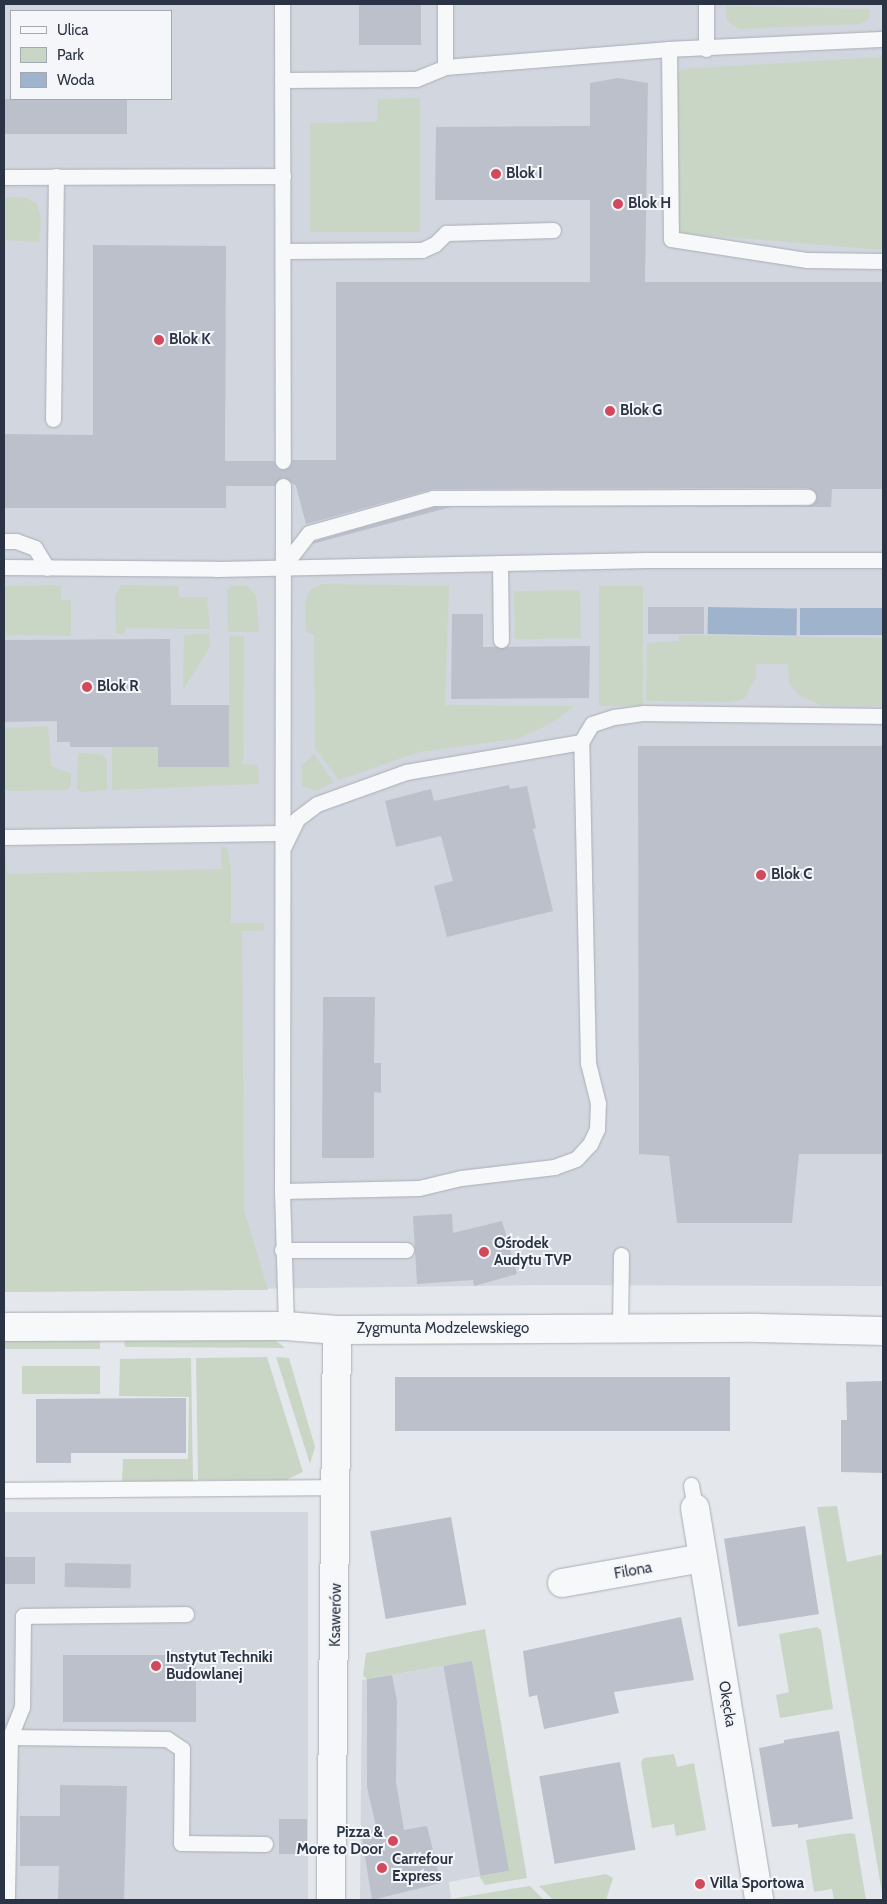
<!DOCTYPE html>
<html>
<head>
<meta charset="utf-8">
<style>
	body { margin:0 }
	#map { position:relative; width:887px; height:1904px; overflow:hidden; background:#e4e7ec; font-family:Cabin,sans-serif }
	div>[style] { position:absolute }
	.built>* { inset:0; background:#d2d6de; transform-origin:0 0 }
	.green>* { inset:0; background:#c9d6c5; transform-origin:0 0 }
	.water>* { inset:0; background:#9fb4cc; transform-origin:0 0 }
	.building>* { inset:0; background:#bbc0ca; transform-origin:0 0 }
	.roads { filter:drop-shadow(0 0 1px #a9aeb7) drop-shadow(0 0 1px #a9aeb7) }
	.service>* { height:15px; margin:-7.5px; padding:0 7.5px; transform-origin:7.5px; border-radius:7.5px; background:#f7f8fa }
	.minor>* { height:28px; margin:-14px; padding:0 14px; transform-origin:14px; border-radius:14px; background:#f7f8fa }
	.dots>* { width:14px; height:14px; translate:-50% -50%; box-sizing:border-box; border:2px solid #f4f6f9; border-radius:50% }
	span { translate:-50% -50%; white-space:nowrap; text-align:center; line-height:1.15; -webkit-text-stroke:4px #f4f6f9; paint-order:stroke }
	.poi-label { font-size:15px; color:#2b3445; font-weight:700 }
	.left { translate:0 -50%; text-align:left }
	.right { translate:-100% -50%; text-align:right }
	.street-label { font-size:15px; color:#2b3445 }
	.frame { position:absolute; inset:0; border:5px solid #2b3445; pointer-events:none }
	.legend { position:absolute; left:10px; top:10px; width:162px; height:90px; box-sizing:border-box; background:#f4f6f9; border:1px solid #a4a8b1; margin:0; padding:6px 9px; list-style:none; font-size:15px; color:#2b3445 }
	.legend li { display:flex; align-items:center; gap:10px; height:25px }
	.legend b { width:25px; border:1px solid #a4a8b1 }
</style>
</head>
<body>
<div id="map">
	<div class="built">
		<i style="clip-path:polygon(evenodd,4px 4px,883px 4px,883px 1286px,540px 1285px,4px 1292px,4px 4px,11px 11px,171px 11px,171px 99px,11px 99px,11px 11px)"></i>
		<i style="left:308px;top:1512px;width:388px;height:304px;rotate:90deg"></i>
		<i style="clip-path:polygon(472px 1661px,508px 1871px,449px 1882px,451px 1899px,360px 1900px,362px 1680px)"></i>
	</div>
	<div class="green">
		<i style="clip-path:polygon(726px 6px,729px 6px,870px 9px,869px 19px,860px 24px,739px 29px,727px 20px)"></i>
		<i style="clip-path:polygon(883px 57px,883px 250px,679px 233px,676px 84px,677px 74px,682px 69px)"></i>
		<i style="clip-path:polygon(420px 98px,420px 232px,310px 232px,310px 123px,377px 122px,378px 99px)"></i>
		<i style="clip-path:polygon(4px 197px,27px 198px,37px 204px,41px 218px,39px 242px,4px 240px)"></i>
		<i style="clip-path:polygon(321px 584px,449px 586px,445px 705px,574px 706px,551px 723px,520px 738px,419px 752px,339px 780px,315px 748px,314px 634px,306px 632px,305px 602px,310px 590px)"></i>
		<i style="clip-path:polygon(61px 585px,61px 600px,71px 600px,71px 636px,4px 635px,4px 586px)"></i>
		<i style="clip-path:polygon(121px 585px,178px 586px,179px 597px,207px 597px,210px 629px,126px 628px,124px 634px,116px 633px,115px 596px)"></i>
		<i style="clip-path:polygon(232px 586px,247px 586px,256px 595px,259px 632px,228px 632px,227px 590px)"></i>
		<i style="left:599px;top:586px;width:44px;height:120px"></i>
		<i style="left:580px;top:590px;width:48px;height:66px;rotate:89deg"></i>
		<i style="clip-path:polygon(209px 633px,210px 647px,183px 690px,184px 635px)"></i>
		<i style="clip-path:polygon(679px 635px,883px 638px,883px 706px,822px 706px,799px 695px,789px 683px,788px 664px,756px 664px,756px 677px,744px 699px,730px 702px,646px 701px,647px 643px,679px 641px)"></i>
		<i style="clip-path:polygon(229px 636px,244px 636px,243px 764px,258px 765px,259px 784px,112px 790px,112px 747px,158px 747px,158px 767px,229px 767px)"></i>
		<i style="clip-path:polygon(48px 726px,51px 766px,71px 774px,71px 786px,67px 790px,4px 791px,4px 728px)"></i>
		<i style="clip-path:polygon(78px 753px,101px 754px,107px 759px,107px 790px,80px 792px,77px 789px)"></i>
		<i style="clip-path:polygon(314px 754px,334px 783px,315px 791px,302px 786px,302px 765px)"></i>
		<i style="clip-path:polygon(221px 846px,227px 848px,231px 869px,231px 923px,264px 923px,265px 930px,242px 931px,244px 1210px,268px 1290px,4px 1292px,4px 851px,6px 851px,7px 874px,222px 869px)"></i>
		<i style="left:4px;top:1336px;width:96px;height:13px"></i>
		<i style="clip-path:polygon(270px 1336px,285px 1348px,126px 1347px,124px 1344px,126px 1339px)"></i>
		<i style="clip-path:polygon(267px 1357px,303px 1472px,286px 1480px,198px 1480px,196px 1358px)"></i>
		<i style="clip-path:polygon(276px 1357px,289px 1358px,315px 1447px,310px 1464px)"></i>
		<i style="clip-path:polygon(191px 1358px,193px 1481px,122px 1481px,123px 1459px,188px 1459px,189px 1397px,119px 1396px,120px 1359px)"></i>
		<i style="left:22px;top:1366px;width:78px;height:28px"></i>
		<i style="clip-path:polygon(837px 1506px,847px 1562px,883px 1554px,883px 1899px,817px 1507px)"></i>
		<i style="clip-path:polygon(817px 1627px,821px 1630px,833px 1709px,780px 1718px,776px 1695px,789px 1692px,779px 1634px)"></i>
		<i style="clip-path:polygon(485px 1629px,527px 1878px,485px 1885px,479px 1876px,508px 1871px,472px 1661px,367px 1679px,363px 1676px,366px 1653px)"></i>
		<i style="clip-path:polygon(674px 1754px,677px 1767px,694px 1763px,706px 1830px,676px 1836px,674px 1824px,652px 1828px,641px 1762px,644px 1758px)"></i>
		<i style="clip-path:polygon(850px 1833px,855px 1834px,866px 1900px,834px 1900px,832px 1889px,814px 1892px,806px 1840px)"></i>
		<i style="clip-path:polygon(606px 1874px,613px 1878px,606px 1900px,553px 1900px,539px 1886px)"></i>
		<i style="clip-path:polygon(530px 1886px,544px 1900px,446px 1900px,451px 1899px)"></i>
	</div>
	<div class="water">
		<i style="left:708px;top:607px;width:89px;height:27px;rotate:1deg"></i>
		<i style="left:800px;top:608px;width:83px;height:27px"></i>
	</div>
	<div class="building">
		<i style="left:359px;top:4px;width:62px;height:41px"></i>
		<i style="clip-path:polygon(618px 78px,648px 83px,645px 282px,883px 282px,883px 489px,832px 489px,831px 507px,497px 507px,808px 506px,816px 502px,817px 496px,808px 488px,433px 489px,306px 524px,296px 486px,283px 477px,274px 486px,226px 486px,226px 508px,4px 508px,4px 434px,93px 435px,93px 245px,226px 246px,225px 461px,274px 461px,278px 469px,284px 470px,291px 466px,292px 460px,336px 460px,336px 282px,590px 282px,590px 200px,435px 200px,436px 127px,590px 126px,590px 83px)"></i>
		<i style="left:4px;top:99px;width:123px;height:35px"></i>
		<i style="clip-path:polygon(434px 507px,451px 507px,312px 544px,315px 541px)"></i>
		<i style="left:648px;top:607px;width:56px;height:27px"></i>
		<i style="clip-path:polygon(452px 614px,483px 614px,483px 647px,590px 646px,589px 698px,451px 699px)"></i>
		<i style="clip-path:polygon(170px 639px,171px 705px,229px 705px,229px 767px,158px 767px,158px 747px,70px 747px,70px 742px,57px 742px,57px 721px,4px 722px,4px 640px)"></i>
		<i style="clip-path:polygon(638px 746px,883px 746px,883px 1154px,799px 1154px,792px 1223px,677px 1223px,669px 1156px,639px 1154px)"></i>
		<i style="clip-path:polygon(509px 785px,510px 789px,527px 786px,536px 828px,533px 829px,553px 911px,447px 937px,434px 886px,453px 881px,441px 836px,396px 847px,385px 801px,431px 789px,434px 801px)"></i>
		<i style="clip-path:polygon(323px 997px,375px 997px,374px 1063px,381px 1063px,381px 1093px,374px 1092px,374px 1158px,322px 1158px)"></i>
		<i style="clip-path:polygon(452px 1214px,453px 1233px,502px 1221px,517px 1274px,474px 1286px,473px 1280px,417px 1284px,413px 1216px)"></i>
		<i style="left:730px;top:1377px;width:54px;height:335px;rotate:90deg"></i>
		<i style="clip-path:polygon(883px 1381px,883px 1473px,841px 1472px,841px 1420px,847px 1420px,846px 1382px)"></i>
		<i style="clip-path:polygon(186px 1398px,186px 1453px,71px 1453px,71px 1463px,36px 1463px,36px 1399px)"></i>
		<i style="left:451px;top:1517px;width:89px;height:82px;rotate:80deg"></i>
		<i style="left:805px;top:1526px;width:89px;height:82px;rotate:81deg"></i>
		<i style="left:4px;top:1557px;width:31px;height:27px"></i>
		<i style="left:65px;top:1563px;width:66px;height:24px;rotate:1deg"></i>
		<i style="clip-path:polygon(681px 1617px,694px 1680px,614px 1692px,619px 1713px,544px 1729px,537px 1695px,529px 1697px,523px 1651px)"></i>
		<i style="left:63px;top:1655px;width:133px;height:67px"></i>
		<i style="left:472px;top:1661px;width:213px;height:29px;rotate:80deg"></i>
		<i style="clip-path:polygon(392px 1675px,397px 1701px,396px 1782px,404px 1830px,427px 1826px,441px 1883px,372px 1900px,361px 1832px,377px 1831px,367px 1787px,367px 1679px)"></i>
		<i style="clip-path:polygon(839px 1731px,853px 1819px,798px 1828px,798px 1824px,772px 1827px,759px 1748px,784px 1743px,784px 1740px)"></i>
		<i style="left:620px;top:1762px;width:89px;height:82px;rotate:80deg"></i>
		<i style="clip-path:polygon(60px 1785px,127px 1786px,124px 1900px,58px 1900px,59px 1866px,20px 1866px,20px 1816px,60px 1816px)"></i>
		<i style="left:279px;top:1819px;width:28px;height:35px"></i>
	</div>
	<div class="roads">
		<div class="service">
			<i style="left:282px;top:4px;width:457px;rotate:89.9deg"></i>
			<i style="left:669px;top:49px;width:190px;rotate:89.4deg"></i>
			<i style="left:671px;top:239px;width:138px;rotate:8.8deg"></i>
			<i style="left:807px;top:260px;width:76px;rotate:0.8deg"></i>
			<i style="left:706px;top:49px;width:45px;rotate:-90deg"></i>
			<i style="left:445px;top:67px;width:63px;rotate:-90deg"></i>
			<i style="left:282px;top:80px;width:134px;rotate:-0.4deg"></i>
			<i style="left:416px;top:79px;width:31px;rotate:-22deg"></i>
			<i style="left:445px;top:67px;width:225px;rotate:-4.6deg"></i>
			<i style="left:669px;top:49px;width:214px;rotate:-2.7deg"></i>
			<i style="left:4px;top:177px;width:279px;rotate:-0.2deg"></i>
			<i style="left:283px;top:251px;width:139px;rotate:-0.4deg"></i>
			<i style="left:422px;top:250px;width:14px;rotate:-25deg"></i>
			<i style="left:435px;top:244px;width:16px;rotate:-45deg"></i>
			<i style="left:446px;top:233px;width:107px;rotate:-1.6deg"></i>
			<i style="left:53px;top:419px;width:243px;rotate:-89.3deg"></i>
			<i style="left:283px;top:486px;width:705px;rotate:90.08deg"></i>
			<i style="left:282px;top:1191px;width:137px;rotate:-1.3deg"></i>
			<i style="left:419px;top:1188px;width:43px;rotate:-13.4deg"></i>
			<i style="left:461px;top:1178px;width:94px;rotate:-6.7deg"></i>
			<i style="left:554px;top:1167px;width:23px;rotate:-20deg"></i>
			<i style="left:576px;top:1159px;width:21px;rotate:-47deg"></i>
			<i style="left:590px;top:1144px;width:17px;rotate:-65deg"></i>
			<i style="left:597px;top:1129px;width:26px;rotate:-88deg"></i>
			<i style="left:598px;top:1103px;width:41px;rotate:-104deg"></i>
			<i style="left:588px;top:1063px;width:321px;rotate:-91.2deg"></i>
			<i style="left:4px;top:541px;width:12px"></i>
			<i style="left:16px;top:541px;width:20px;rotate:20deg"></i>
			<i style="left:35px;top:548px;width:23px;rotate:59deg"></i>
			<i style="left:500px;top:563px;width:77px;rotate:89.3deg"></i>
			<i style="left:4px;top:567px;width:212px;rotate:0.5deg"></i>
			<i style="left:216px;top:569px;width:431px;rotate:-1.2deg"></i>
			<i style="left:647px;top:560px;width:236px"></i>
			<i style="left:282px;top:568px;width:44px;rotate:-52.4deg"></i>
			<i style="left:309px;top:533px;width:129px;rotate:-15.8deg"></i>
			<i style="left:433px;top:498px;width:375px;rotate:-0.2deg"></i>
			<i style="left:4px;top:837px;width:278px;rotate:-0.8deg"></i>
			<i style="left:284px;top:846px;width:30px;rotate:-64deg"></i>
			<i style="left:297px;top:819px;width:25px;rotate:-37deg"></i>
			<i style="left:317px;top:804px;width:95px;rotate:-19.8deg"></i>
			<i style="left:406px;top:772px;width:178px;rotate:-9.7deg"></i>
			<i style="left:581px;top:742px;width:21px;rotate:-59deg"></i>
			<i style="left:592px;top:724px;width:23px;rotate:-18deg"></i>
			<i style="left:614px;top:717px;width:30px;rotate:-8deg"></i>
			<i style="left:644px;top:713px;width:239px;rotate:0.7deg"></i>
			<i style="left:282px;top:1191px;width:135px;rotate:88.3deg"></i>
			<i style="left:282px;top:1250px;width:124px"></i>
			<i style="left:620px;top:1328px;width:73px;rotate:-89.2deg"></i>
			<i style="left:691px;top:1485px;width:23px;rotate:80deg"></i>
			<i style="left:4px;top:1490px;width:333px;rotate:-0.5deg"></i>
			<i style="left:186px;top:1614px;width:163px;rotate:179.3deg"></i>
			<i style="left:23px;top:1616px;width:91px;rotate:90.6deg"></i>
			<i style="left:22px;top:1707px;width:32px;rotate:112deg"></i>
			<i style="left:10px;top:1737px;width:157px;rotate:0.7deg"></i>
			<i style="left:167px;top:1739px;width:18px;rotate:34deg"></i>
			<i style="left:182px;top:1749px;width:94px;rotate:90.6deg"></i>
			<i style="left:181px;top:1843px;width:84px;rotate:0.7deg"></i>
			<i style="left:4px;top:1737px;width:6px"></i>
			<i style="left:10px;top:1737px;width:163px;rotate:91.1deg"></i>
		</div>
		<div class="minor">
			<i style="left:4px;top:1327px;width:282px;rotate:-0.2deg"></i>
			<i style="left:286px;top:1326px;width:51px;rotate:4.5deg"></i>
			<i style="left:337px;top:1330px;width:421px;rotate:-0.3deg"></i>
			<i style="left:758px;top:1328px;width:125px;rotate:1.4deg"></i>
			<i style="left:695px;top:1508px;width:397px;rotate:80.7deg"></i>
			<i style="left:562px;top:1583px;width:143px;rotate:-10.1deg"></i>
			<i style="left:331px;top:1900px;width:570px;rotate:-89.4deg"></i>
		</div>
	</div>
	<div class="dots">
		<i style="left:496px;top:174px;background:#d1495b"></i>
		<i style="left:618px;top:204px;background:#d1495b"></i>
		<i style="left:159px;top:340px;background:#d1495b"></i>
		<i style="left:610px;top:411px;background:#d1495b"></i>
		<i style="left:87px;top:687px;background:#d1495b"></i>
		<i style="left:761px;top:875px;background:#d1495b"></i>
		<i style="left:484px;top:1252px;background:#d1495b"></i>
		<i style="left:156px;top:1666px;background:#d1495b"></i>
		<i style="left:393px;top:1841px;background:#d1495b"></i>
		<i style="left:382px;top:1868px;background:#d1495b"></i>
		<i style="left:700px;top:1884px;background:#d1495b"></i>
	</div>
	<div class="poi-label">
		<span class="left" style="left:506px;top:174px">Blok I</span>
		<span class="left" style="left:628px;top:204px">Blok H</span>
		<span class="left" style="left:169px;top:340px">Blok K</span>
		<span class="left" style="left:620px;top:411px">Blok G</span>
		<span class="left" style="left:97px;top:687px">Blok R</span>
		<span class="left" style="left:771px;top:875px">Blok C</span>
		<span class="left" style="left:494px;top:1252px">Ośrodek<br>Audytu TVP</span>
		<span class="left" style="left:166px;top:1666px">Instytut Techniki<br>Budowlanej</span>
		<span class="right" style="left:383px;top:1841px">Pizza &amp;<br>More to Door</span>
		<span class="left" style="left:392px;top:1868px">Carrefour<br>Express</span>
		<span class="left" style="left:710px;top:1884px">Villa Sportowa</span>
	</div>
	<div class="street-label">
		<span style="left:443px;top:1329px">Zygmunta Modzelewskiego</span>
		<span style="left:633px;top:1571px;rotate:-10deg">Filona</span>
		<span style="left:336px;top:1615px;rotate:-89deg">Ksawerów</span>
		<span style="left:727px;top:1704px;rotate:81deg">Okęcka</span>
	</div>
	<div class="frame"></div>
	<ul class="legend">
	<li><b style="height:6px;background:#f7f8fa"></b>Ulica</li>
	<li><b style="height:14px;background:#c9d6c5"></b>Park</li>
	<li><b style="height:14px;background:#9fb4cc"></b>Woda</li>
	</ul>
</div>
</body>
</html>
